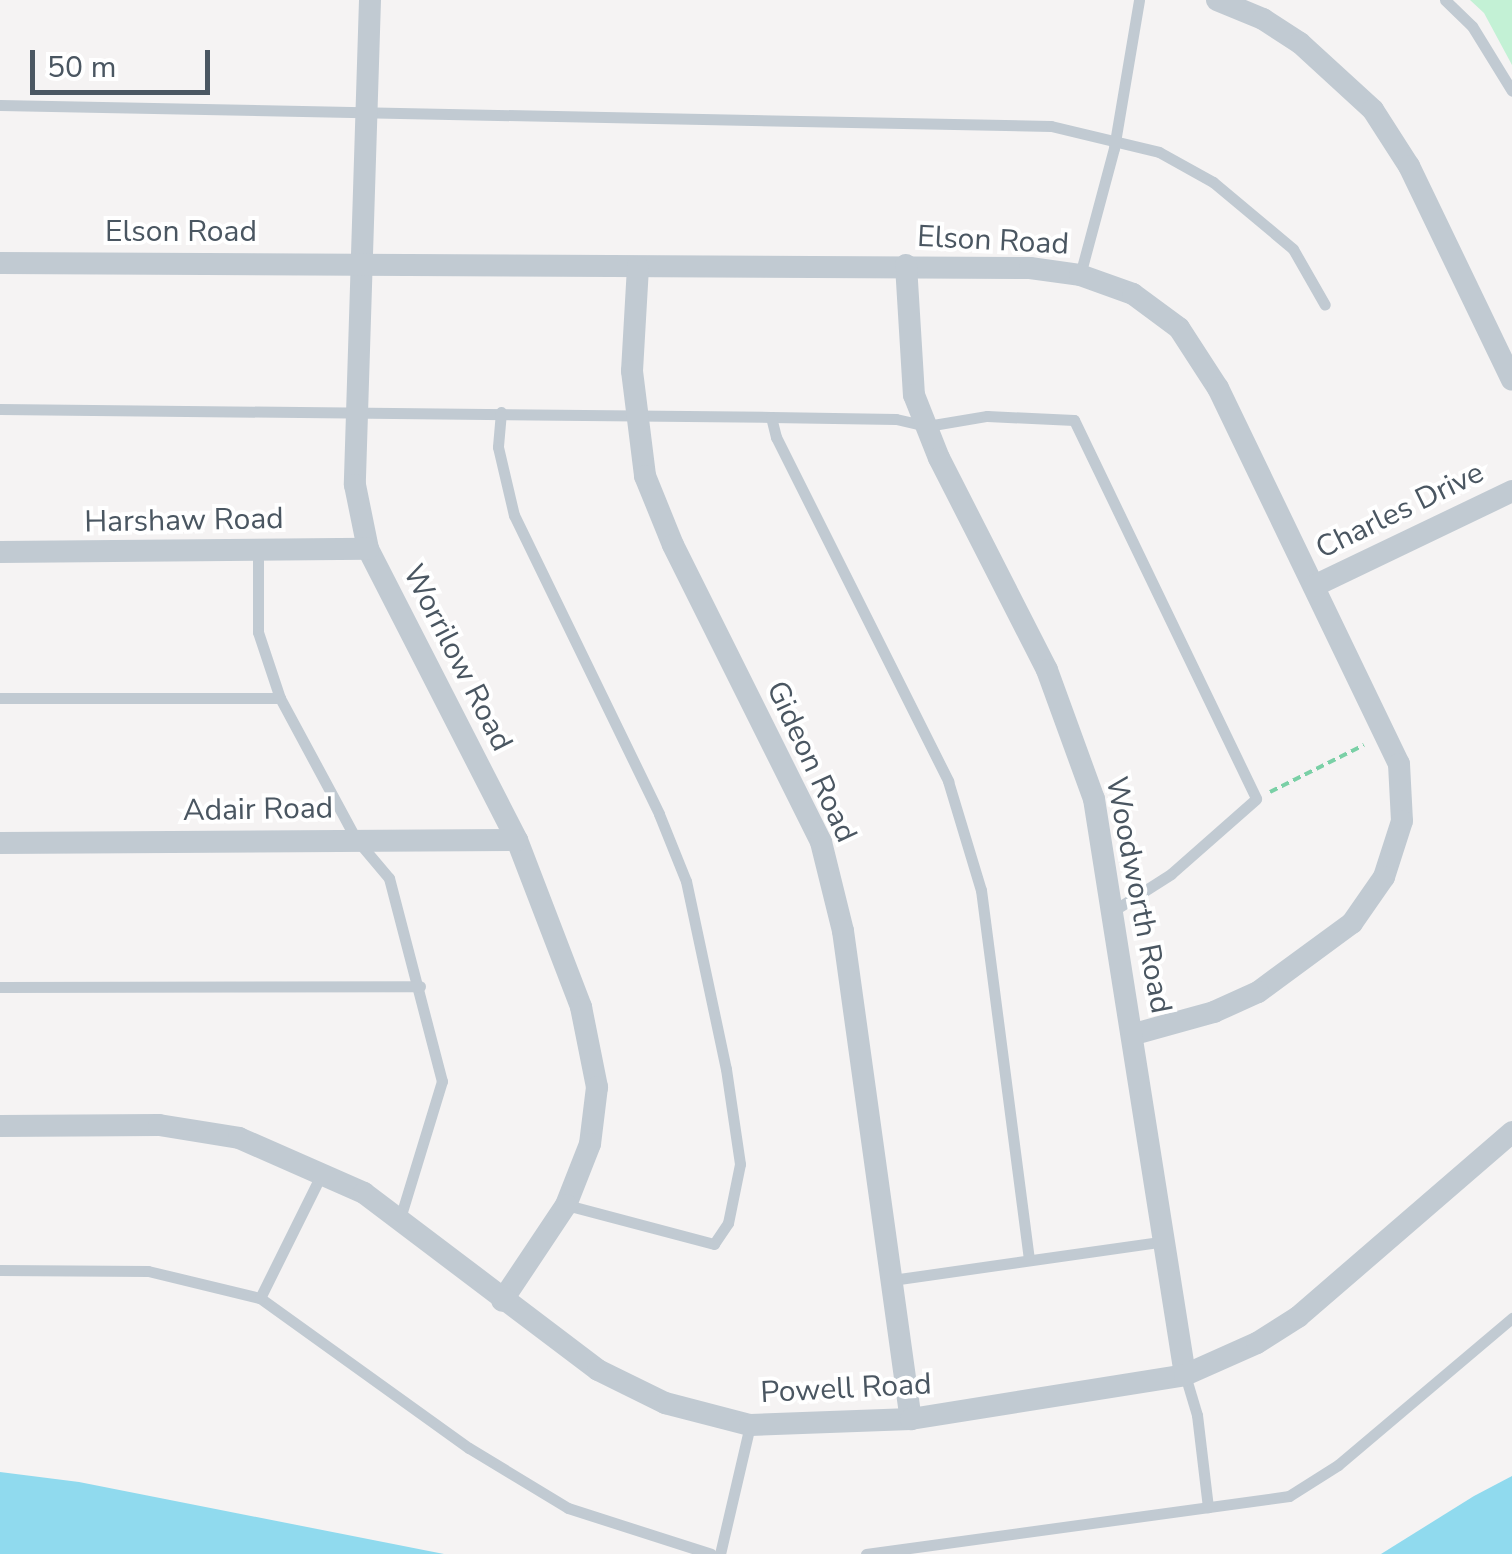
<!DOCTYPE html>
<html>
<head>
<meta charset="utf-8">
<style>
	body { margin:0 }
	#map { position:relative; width:1512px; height:1554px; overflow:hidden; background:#f5f3f3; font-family:"Nunito Sans",sans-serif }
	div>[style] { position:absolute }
	.green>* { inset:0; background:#c3f1d5 }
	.water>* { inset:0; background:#90daee }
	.path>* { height:4px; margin-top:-2px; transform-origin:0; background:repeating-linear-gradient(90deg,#7ad0a6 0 8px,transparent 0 13px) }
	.service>* { height:11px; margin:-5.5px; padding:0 5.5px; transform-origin:5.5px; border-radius:5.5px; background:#c1cad2 }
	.minor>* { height:22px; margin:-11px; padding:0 11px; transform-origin:11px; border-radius:11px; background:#c1cad2 }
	span { translate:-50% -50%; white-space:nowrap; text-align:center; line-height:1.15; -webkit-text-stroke:8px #fff; paint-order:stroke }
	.street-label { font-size:30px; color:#4a5661 }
	.scale { position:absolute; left:30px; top:50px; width:180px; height:45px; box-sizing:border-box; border:5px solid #4a5661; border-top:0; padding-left:12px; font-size:30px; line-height:35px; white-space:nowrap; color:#4a5661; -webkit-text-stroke:8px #fff; paint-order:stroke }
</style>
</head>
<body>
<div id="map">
	<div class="green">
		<i style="clip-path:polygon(1470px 0,1512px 0,1512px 65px,1484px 13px)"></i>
	</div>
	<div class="water">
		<i style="clip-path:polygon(0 1472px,79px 1482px,444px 1554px,0 1554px)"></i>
		<i style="clip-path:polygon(1512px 1476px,1512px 1554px,1381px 1554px,1474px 1496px)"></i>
	</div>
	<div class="path">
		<i style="left:1270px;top:792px;width:105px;rotate:-26.6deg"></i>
	</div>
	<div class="service">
		<i style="left:1445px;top:0;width:37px;rotate:44deg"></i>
		<i style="left:1472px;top:26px;width:76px;rotate:58.4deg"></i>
		<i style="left:0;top:105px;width:1051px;rotate:1.14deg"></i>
		<i style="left:1051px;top:126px;width:111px;rotate:13.5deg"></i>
		<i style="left:1159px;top:152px;width:62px;rotate:29.1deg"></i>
		<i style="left:1213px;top:182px;width:104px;rotate:39.9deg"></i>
		<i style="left:1293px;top:249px;width:64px;rotate:60.3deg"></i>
		<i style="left:1080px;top:275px;width:131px;rotate:-75deg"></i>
		<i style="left:1114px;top:148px;width:150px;rotate:-80.4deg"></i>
		<i style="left:0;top:409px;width:771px;rotate:0.59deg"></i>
		<i style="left:771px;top:417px;width:125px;rotate:0.9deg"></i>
		<i style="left:896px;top:419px;width:32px;rotate:13deg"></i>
		<i style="left:927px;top:426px;width:61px;rotate:-9.5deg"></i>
		<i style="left:987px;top:416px;width:87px;rotate:2.6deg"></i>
		<i style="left:1074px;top:420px;width:420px;rotate:64.3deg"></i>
		<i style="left:1256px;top:799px;width:113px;rotate:138.6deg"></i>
		<i style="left:1171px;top:874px;width:69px;rotate:147.5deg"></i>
		<i style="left:501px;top:412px;width:35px;rotate:95deg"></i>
		<i style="left:498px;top:447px;width:70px;rotate:76.8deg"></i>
		<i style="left:514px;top:515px;width:332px;rotate:64.1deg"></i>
		<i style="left:659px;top:814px;width:72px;rotate:68.1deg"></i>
		<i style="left:686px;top:881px;width:192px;rotate:78deg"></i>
		<i style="left:726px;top:1069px;width:96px;rotate:81.6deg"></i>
		<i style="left:740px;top:1164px;width:60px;rotate:101.5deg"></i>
		<i style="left:728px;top:1223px;width:25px;rotate:124deg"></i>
		<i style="left:714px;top:1244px;width:153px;rotate:-165.2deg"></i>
		<i style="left:771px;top:417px;width:21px;rotate:76deg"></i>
		<i style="left:776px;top:437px;width:385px;rotate:63.4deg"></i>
		<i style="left:948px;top:781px;width:114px;rotate:73.2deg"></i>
		<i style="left:981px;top:890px;width:373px;rotate:82.6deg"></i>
		<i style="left:258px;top:550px;width:82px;rotate:90deg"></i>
		<i style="left:258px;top:632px;width:70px;rotate:71.6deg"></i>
		<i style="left:280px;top:698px;width:160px;rotate:61.7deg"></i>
		<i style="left:356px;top:839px;width:51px;rotate:49.8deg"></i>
		<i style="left:389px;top:878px;width:210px;rotate:75.4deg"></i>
		<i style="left:442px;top:1081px;width:143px;rotate:107deg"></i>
		<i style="left:0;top:698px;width:280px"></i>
		<i style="left:0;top:987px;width:420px;rotate:-0.1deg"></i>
		<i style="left:0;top:1270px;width:148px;rotate:0.4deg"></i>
		<i style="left:148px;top:1271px;width:115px;rotate:13.6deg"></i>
		<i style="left:260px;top:1298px;width:257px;rotate:35.7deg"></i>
		<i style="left:469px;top:1448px;width:116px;rotate:31.2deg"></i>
		<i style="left:568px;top:1508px;width:150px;rotate:17.8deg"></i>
		<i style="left:892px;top:1280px;width:276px;rotate:-8.1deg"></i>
		<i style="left:260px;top:1298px;width:137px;rotate:-63.6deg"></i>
		<i style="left:1185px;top:1375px;width:42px;rotate:73.3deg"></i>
		<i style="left:1197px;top:1415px;width:93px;rotate:83.2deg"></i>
		<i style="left:720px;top:1554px;width:132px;rotate:-76.9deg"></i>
		<i style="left:866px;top:1554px;width:427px;rotate:-7.8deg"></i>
		<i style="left:1289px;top:1496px;width:58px;rotate:-32.3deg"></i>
		<i style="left:1338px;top:1465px;width:228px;rotate:-40.2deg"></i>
	</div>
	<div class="minor">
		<i style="left:370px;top:0;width:485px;rotate:91.8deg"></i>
		<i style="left:355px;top:485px;width:65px;rotate:78.5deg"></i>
		<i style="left:368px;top:549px;width:327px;rotate:62.9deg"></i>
		<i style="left:517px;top:840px;width:179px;rotate:69deg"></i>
		<i style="left:581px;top:1007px;width:82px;rotate:78.7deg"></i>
		<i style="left:597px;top:1087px;width:57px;rotate:97deg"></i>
		<i style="left:590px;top:1144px;width:66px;rotate:111.5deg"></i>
		<i style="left:566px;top:1205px;width:115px;rotate:123.7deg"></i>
		<i style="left:1217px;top:0;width:50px;rotate:22.4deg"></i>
		<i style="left:1263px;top:19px;width:44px;rotate:33deg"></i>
		<i style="left:1300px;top:43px;width:99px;rotate:42.5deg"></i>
		<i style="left:1373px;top:110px;width:67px;rotate:57.3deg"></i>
		<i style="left:1409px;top:166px;width:237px;rotate:64.3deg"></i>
		<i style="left:0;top:263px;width:1030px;rotate:0.28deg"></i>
		<i style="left:1030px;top:268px;width:50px;rotate:8deg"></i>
		<i style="left:1080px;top:275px;width:56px;rotate:19.7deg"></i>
		<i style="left:1133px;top:294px;width:57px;rotate:36.5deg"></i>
		<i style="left:1179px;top:328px;width:72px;rotate:57deg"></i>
		<i style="left:1218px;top:388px;width:417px;rotate:64.3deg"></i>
		<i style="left:1399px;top:764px;width:57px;rotate:87deg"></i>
		<i style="left:1402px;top:821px;width:59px;rotate:107.8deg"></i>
		<i style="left:1384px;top:877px;width:56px;rotate:124.8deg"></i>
		<i style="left:1352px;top:923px;width:117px;rotate:143.7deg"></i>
		<i style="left:1258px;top:992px;width:48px;rotate:155.6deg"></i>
		<i style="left:1214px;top:1012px;width:83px;rotate:164.6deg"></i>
		<i style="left:906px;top:265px;width:130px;rotate:86.5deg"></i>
		<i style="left:914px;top:395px;width:68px;rotate:68.4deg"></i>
		<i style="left:939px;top:458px;width:238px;rotate:63deg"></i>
		<i style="left:1047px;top:670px;width:137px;rotate:70deg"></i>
		<i style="left:1094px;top:799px;width:583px;rotate:81.02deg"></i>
		<i style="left:638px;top:267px;width:104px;rotate:93.3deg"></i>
		<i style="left:632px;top:371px;width:106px;rotate:82.9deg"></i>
		<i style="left:645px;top:476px;width:74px;rotate:67.9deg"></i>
		<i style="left:673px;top:545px;width:332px;rotate:63.5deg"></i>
		<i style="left:821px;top:842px;width:92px;rotate:76.1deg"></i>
		<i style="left:843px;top:931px;width:493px;rotate:82.1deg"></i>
		<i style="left:0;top:552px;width:368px;rotate:-0.5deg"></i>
		<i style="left:1314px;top:586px;width:220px;rotate:-25.6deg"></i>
		<i style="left:0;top:843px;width:517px;rotate:-0.33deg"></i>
		<i style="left:0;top:1126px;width:159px;rotate:-0.4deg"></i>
		<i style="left:159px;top:1125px;width:81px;rotate:9.2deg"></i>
		<i style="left:239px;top:1138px;width:137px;rotate:23.7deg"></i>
		<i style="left:364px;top:1193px;width:293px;rotate:37.1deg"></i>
		<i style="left:598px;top:1370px;width:75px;rotate:26.2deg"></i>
		<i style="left:665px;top:1403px;width:88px;rotate:14.5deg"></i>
		<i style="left:750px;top:1425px;width:161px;rotate:-2.1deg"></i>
		<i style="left:911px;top:1419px;width:278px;rotate:-9.1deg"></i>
		<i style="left:1185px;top:1375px;width:79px;rotate:-24deg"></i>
		<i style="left:1257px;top:1343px;width:49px;rotate:-32.4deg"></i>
		<i style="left:1298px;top:1317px;width:283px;rotate:-40.8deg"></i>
	</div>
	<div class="street-label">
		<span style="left:181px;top:232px">Elson Road</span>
		<span style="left:993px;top:241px;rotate:3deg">Elson Road</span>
		<span style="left:1400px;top:511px;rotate:-26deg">Charles Drive</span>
		<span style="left:184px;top:521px;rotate:-1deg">Harshaw Road</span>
		<span style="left:457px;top:658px;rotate:63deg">Worrilow Road</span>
		<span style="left:811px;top:762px;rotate:65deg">Gideon Road</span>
		<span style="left:258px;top:810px;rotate:-1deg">Adair Road</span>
		<span style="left:1138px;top:895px;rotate:79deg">Woodworth Road</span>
		<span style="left:846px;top:1389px;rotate:-3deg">Powell Road</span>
	</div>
	<div class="scale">50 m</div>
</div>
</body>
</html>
